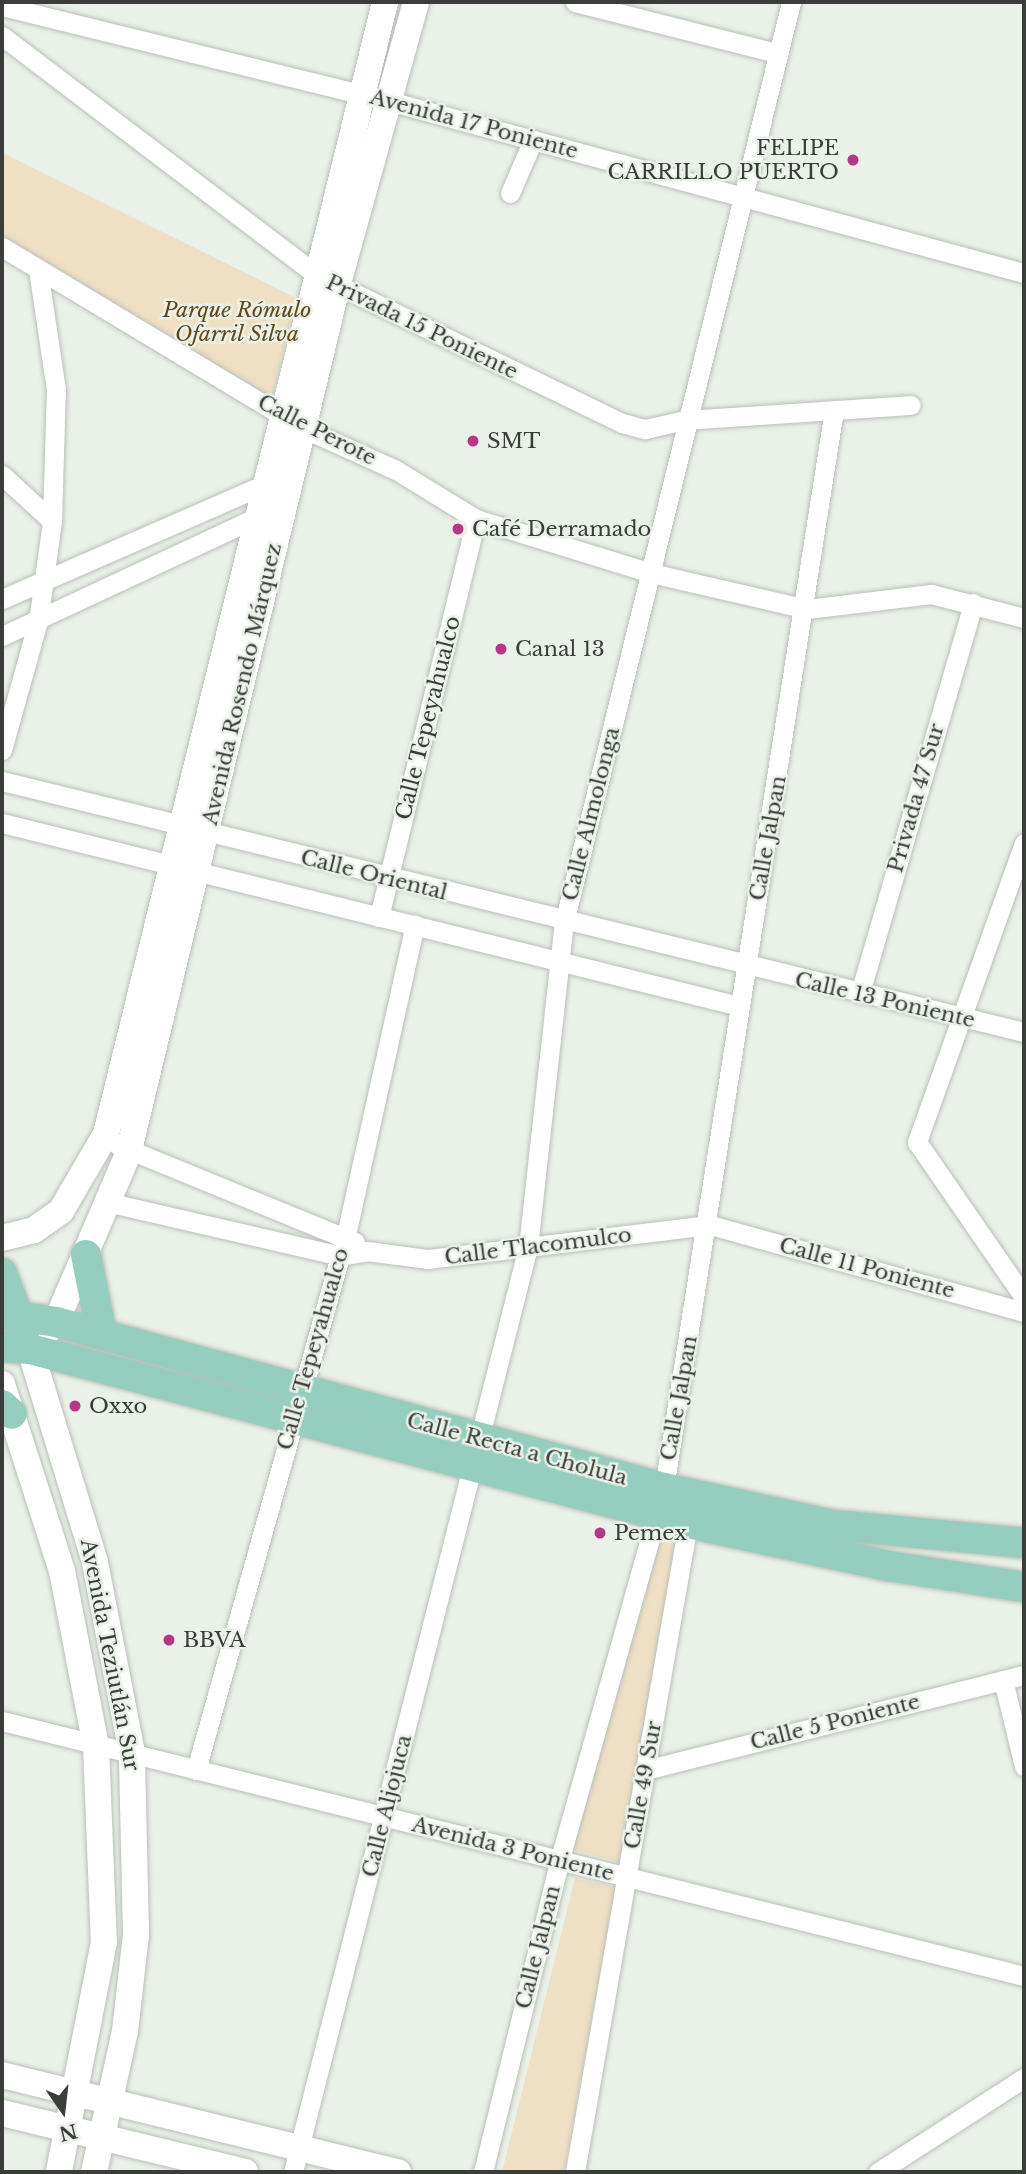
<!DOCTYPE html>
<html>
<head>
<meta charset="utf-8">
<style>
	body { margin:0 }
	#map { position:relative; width:1026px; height:2174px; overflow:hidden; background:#eaf1e9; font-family:"Libre Baskerville",serif }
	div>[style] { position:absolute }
	.green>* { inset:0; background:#efdfc5 }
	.roads { filter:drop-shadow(0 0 2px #b9c0b8) drop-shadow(0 0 2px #b9c0b8) }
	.street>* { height:19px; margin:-9.5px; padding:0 9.5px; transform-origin:9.5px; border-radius:9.5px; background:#fff }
	.secondary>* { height:26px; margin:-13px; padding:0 13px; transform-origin:13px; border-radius:13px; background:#fff }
	.primary>* { height:30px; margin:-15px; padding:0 15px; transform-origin:15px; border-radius:15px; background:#95cdbe }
	.dots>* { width:19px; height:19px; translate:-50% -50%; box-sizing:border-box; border:4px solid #eaf1e9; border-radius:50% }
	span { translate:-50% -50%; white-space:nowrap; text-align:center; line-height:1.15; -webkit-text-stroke:5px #eaf1e9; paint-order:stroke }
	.street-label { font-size:21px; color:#3b3d3a }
	.poi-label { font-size:21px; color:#3b3d3a }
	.right { translate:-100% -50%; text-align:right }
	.left { translate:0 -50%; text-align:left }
	.park-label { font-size:21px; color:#624717; font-style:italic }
	.frame { position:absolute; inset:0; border:4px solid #3b3d3a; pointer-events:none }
	.north { position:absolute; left:28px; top:2076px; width:70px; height:70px; -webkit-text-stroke:5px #eaf1e9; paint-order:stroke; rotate:166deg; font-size:19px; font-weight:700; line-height:28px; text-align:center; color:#3b3d3a }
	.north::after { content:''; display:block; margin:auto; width:24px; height:32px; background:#3b3d3a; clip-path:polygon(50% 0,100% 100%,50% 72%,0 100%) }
</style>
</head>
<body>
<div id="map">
	<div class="green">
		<i style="clip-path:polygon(3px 153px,296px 298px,272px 398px,2px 240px)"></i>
		<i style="clip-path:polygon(654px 1535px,677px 1541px,622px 1863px,571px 1849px)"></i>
		<i style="clip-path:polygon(575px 1878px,616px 1887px,564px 2172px,502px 2172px)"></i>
	</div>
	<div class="roads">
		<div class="street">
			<i style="left:575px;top:2px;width:207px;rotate:14.2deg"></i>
			<i style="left:2px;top:6px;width:398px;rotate:13.8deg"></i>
			<i style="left:389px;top:101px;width:658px;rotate:15.16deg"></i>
			<i style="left:2px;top:36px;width:395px;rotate:37.2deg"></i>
			<i style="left:317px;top:275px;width:339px;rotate:25.9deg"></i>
			<i style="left:622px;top:423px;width:24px;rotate:15deg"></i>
			<i style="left:645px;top:429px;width:41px;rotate:-12.7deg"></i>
			<i style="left:685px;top:420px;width:226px;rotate:-3.8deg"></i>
			<i style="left:510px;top:193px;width:58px;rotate:-66.5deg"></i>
			<i style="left:2px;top:247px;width:351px;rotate:31deg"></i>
			<i style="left:303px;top:428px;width:102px;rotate:24.3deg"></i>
			<i style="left:396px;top:470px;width:94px;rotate:31.5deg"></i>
			<i style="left:476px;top:519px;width:183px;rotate:17.1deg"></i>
			<i style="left:651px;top:573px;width:160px;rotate:13deg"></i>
			<i style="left:807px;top:609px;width:125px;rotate:-6.9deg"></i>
			<i style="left:931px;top:594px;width:96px;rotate:14.5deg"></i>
			<i style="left:2px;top:475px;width:68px;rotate:42.6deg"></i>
			<i style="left:2px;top:599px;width:298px;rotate:-23.6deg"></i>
			<i style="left:2px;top:636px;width:289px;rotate:-25deg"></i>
			<i style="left:2px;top:750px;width:134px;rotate:-74.4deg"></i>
			<i style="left:38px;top:621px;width:101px;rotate:-82deg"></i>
			<i style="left:52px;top:521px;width:131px;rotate:-88.3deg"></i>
			<i style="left:56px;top:390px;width:122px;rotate:-98.5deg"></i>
			<i style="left:2px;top:781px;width:1052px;rotate:13.8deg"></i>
			<i style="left:2px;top:823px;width:759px;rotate:13.94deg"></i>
			<i style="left:1024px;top:843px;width:318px;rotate:109.7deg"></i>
			<i style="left:917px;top:1142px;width:188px;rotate:55.4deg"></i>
			<i style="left:379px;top:917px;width:410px;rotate:-76.3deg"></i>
			<i style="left:860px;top:993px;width:406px;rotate:-73.8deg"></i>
			<i style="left:118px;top:1145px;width:256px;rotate:22.3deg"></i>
			<i style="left:111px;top:1203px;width:235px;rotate:13deg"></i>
			<i style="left:340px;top:1256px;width:27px;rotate:-10deg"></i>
			<i style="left:367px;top:1251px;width:62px;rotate:7.5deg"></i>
			<i style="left:428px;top:1259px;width:284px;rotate:-6.9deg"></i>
			<i style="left:710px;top:1225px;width:326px;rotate:15.5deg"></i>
			<i style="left:1003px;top:1680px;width:89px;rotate:76.3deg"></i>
			<i style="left:2px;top:1721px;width:1053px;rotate:14.01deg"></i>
			<i style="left:196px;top:1770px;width:556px;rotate:-74.34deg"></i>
			<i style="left:346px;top:1235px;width:318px;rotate:-77.5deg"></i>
			<i style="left:645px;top:1770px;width:391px;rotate:-14.1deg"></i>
			<i style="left:293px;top:2172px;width:954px;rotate:-75.75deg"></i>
			<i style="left:528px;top:1247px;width:326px;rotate:-83.7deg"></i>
			<i style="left:564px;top:923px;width:949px;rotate:-76.15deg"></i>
			<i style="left:483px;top:2172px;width:319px;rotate:-76.2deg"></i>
			<i style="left:559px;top:1862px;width:388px;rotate:-74.3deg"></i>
			<i style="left:664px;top:1488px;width:1091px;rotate:-81.04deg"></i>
			<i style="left:575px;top:2172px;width:659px;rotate:-80.12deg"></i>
			<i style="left:878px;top:2172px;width:174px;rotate:-32.8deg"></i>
		</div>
		<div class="secondary">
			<i style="left:2px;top:1238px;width:33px;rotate:-14deg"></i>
			<i style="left:34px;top:1230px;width:33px;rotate:-35deg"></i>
			<i style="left:61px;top:1211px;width:89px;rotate:-59.7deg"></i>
			<i style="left:106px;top:1134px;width:1166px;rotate:-76.15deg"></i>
			<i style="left:2px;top:1384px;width:196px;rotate:72.2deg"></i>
			<i style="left:62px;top:1571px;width:178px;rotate:79deg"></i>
			<i style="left:96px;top:1746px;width:196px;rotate:87.7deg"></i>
			<i style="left:104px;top:1942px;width:234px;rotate:101.1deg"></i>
			<i style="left:2px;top:2075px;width:408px;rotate:13.8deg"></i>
			<i style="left:2px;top:2113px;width:250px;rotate:13.6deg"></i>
			<i style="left:94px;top:2172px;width:144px;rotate:-77.6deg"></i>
			<i style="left:125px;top:2031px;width:97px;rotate:-83.5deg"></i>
			<i style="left:136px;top:1935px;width:182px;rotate:-91.3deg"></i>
			<i style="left:132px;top:1753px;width:195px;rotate:-101deg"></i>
			<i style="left:95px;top:1562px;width:223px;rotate:-107deg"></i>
			<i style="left:30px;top:1349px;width:37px;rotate:-46deg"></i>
			<i style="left:56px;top:1322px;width:183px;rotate:-66.8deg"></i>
			<i style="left:128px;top:1154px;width:892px;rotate:-76.45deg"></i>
			<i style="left:337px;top:287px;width:296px;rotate:-74.5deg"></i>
		</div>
		<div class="primary">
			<i style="left:86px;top:1255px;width:81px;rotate:78.6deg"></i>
			<i style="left:2px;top:1273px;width:63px;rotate:69.6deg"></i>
			<i style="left:2px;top:1314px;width:55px;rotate:8.4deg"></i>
			<i style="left:56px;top:1322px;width:630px;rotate:15.27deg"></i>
			<i style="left:664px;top:1488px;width:174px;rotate:12.3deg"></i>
			<i style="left:834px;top:1525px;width:191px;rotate:5.4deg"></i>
			<i style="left:2px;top:1347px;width:28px;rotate:4deg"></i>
			<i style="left:30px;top:1349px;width:681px;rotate:14.81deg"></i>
			<i style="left:688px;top:1523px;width:205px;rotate:12.1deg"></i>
			<i style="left:888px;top:1566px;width:138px;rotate:8.8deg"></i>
			<i style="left:2px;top:1405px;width:13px;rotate:42deg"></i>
		</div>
	</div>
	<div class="dots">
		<i style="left:853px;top:160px;background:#b53887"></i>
		<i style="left:473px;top:441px;background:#b53887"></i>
		<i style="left:458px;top:529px;background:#b53887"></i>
		<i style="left:501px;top:649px;background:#b53887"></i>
		<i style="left:75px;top:1406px;background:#b53887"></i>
		<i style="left:600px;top:1533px;background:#b53887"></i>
		<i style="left:169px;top:1640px;background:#b53887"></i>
	</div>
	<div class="street-label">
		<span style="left:474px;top:124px;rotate:15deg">Avenida 17 Poniente</span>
		<span style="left:422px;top:327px;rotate:26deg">Privada 15 Poniente</span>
		<span style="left:317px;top:430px;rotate:27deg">Calle Perote</span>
		<span style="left:242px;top:684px;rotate:-77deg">Avenida Rosendo Márquez</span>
		<span style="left:428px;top:718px;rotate:-76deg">Calle Tepeyahualco</span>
		<span style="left:916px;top:798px;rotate:-74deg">Privada 47 Sur</span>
		<span style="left:591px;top:814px;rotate:-76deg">Calle Almolonga</span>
		<span style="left:768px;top:838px;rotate:-80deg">Calle Jalpan</span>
		<span style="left:374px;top:875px;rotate:14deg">Calle Oriental</span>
		<span style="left:885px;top:1000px;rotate:13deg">Calle 13 Poniente</span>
		<span style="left:538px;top:1246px;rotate:-7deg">Calle Tlacomulco</span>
		<span style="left:867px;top:1268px;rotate:15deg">Calle 11 Poniente</span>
		<span style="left:313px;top:1349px;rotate:-74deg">Calle Tepeyahualco</span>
		<span style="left:679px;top:1398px;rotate:-80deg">Calle Jalpan</span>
		<span style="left:517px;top:1449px;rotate:15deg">Calle Recta a Cholula</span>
		<span style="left:110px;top:1655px;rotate:79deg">Avenida Teziutlán Sur</span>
		<span style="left:835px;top:1722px;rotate:-14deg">Calle 5 Poniente</span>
		<span style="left:643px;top:1785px;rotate:-80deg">Calle 49 Sur</span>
		<span style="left:387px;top:1806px;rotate:-76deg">Calle Aljojuca</span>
		<span style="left:513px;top:1849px;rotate:14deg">Avenida 3 Poniente</span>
		<span style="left:538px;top:1947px;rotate:-76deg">Calle Jalpan</span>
	</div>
	<div class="poi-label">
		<span class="right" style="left:839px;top:160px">FELIPE<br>CARRILLO PUERTO</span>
		<span class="left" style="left:487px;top:441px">SMT</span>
		<span class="left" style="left:472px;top:529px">Café Derramado</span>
		<span class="left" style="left:515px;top:649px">Canal 13</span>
		<span class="left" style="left:89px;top:1406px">Oxxo</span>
		<span class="left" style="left:614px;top:1533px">Pemex</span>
		<span class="left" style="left:183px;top:1640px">BBVA</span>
	</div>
	<div class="park-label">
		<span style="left:237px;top:322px">Parque Rómulo<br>Ofarril Silva</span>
	</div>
	<div class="frame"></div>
	<div class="north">N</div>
</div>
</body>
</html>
